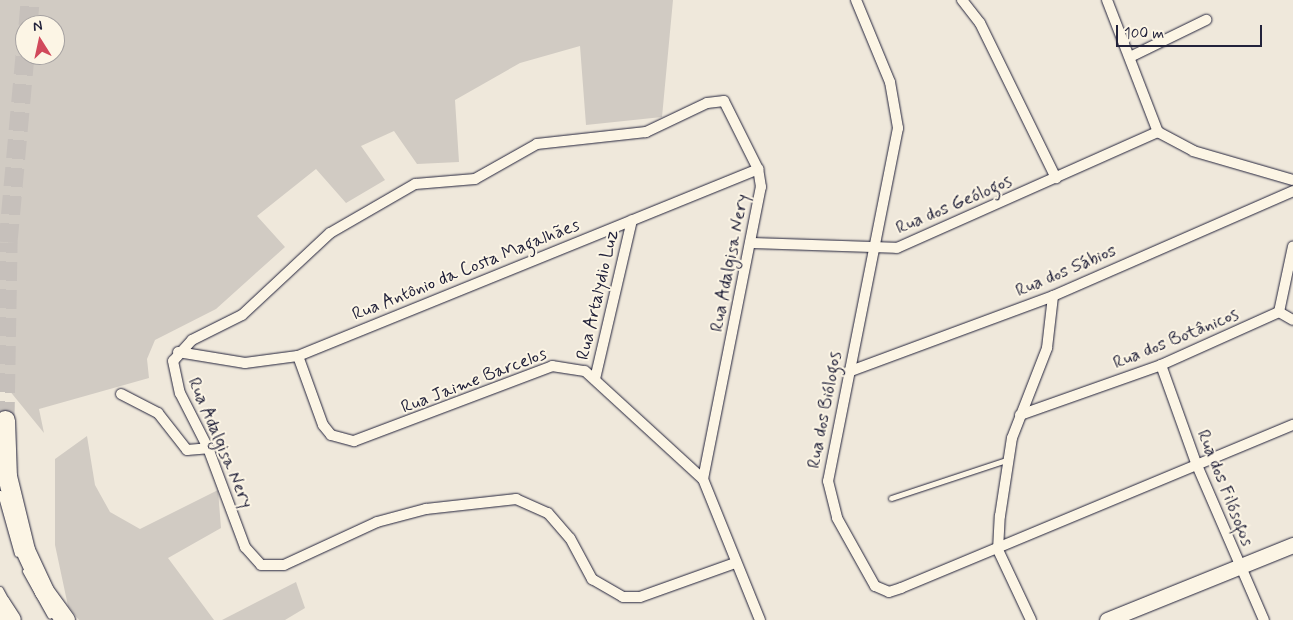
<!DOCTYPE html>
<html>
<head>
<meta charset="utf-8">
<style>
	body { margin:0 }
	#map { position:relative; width:1293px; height:620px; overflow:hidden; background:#efe8db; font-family:Mynerve,sans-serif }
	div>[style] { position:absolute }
	.green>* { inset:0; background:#d1cbc3 }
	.highway-tunnel>* { height:19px; margin-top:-9.5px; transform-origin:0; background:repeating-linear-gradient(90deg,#c6c0bb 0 19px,transparent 0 28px) }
	.roads { filter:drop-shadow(0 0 1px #22223b) drop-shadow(0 0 1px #22223b) }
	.lane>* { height:5px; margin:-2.5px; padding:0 2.5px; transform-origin:2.5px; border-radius:2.5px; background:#fcf5e5 }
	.street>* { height:10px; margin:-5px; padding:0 5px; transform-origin:5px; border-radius:5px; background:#fcf5e5 }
	.secondary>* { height:15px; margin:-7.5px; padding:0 7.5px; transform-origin:7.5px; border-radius:7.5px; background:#fcf5e5 }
	.highway>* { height:19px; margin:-9.5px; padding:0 9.5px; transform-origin:9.5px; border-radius:9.5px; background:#fcf5e5 }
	span { translate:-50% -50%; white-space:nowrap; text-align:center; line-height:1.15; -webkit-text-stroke:4px #fcf5e5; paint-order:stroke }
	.street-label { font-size:18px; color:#22223b }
	.north { position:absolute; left:15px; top:15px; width:50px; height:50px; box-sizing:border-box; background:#fcf5e5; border:1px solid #a5a1a1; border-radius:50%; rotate:350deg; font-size:14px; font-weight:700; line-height:20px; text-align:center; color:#22223b }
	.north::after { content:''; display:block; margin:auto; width:18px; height:22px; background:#d1495b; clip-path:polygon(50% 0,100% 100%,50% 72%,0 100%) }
	.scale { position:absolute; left:1116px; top:25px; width:146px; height:22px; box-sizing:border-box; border:2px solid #22223b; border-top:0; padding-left:6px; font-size:15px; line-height:18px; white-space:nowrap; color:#22223b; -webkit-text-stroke:4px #fcf5e5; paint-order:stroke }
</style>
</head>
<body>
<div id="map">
	<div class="green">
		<i style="clip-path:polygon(evenodd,0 0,673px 0,662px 117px,586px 125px,580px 46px,520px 63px,455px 100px,459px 162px,417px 164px,394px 131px,361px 146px,385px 180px,346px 203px,316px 169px,257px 216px,285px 247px,216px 309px,155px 340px,147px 359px,149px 378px,39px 409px,44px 433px,0 379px,0 0,25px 25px,55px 25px,55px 55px,25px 55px,25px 25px)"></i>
		<i style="clip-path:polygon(87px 436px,95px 485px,110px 512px,140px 529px,218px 490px,221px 528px,168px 558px,214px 620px,79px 620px,68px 606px,55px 545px,55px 459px)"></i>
		<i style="clip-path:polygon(296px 582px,305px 608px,285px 620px,222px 620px)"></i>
	</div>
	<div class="highway-tunnel">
		<i style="left:28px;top:25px;width:25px;rotate:-85deg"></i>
		<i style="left:5px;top:420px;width:178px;rotate:-89deg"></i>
		<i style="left:8px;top:242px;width:189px;rotate:-84.8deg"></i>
	</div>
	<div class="roads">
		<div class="lane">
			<i style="left:0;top:493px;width:63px;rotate:74.4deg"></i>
			<i style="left:891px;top:498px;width:124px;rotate:-18.3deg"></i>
			<i style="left:25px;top:571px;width:51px;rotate:60.9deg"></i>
			<i style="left:0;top:589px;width:13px;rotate:61deg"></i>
		</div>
		<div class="street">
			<i style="left:856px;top:0;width:89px;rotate:67.5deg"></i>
			<i style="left:890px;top:82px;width:47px;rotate:80.1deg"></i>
			<i style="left:898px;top:128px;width:360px;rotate:101.2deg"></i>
			<i style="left:828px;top:481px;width:38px;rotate:76deg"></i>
			<i style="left:837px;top:518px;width:78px;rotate:60.8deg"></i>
			<i style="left:875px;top:586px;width:15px;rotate:23deg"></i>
			<i style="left:889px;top:592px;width:13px;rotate:-18deg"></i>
			<i style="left:901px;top:588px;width:425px;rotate:-22.6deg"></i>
			<i style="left:962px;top:0;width:29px;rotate:52deg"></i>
			<i style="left:980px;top:23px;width:173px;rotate:63.9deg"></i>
			<i style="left:1107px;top:0;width:142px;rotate:68.9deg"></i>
			<i style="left:1158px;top:132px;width:40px;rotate:28deg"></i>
			<i style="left:1193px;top:151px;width:104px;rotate:16.2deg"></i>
			<i style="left:1130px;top:57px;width:85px;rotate:-26deg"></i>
			<i style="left:750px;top:243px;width:147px;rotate:1.9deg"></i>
			<i style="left:897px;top:248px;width:286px;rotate:-24deg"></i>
			<i style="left:1279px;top:312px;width:16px;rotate:30deg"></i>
			<i style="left:178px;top:352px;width:68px;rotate:9.3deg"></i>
			<i style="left:245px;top:363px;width:53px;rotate:-7.5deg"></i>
			<i style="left:298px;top:356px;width:497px;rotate:-22.1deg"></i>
			<i style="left:298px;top:356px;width:73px;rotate:70.1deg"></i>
			<i style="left:323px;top:425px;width:13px;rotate:51deg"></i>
			<i style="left:331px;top:435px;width:24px;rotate:15deg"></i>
			<i style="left:354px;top:441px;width:212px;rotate:-20.7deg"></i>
			<i style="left:552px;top:366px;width:33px;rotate:9deg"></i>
			<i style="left:585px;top:371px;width:160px;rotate:42.5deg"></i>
			<i style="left:703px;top:479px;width:152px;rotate:68deg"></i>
			<i style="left:1161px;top:365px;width:104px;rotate:70.3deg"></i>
			<i style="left:1196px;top:463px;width:171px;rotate:66.6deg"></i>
			<i style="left:848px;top:372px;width:219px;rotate:-20.3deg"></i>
			<i style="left:1053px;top:296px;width:262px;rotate:-23.6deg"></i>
			<i style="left:595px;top:379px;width:163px;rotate:-76.9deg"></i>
			<i style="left:121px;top:394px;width:42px;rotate:27.2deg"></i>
			<i style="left:158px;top:413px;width:47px;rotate:51.9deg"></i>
			<i style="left:187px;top:450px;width:21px;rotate:-5deg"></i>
			<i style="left:1020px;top:415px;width:150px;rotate:-19.5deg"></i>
			<i style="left:1161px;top:365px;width:129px;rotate:-24.2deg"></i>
			<i style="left:1279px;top:312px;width:67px;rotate:-78deg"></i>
			<i style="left:703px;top:479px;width:298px;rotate:-78.8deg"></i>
			<i style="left:761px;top:187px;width:18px;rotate:-99deg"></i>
			<i style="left:758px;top:169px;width:76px;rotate:-116.6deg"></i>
			<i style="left:724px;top:101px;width:17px;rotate:173deg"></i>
			<i style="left:707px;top:103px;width:68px;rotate:154.6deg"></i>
			<i style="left:646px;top:132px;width:110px;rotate:173.7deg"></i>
			<i style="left:537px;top:144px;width:71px;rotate:150.6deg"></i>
			<i style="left:475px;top:179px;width:60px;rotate:175.2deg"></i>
			<i style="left:415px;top:184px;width:98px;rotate:150deg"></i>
			<i style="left:330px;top:233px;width:120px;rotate:137deg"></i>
			<i style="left:242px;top:315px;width:56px;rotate:153.4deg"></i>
			<i style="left:192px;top:340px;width:28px;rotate:132deg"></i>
			<i style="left:173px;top:361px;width:33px;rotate:78deg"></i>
			<i style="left:180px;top:393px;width:62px;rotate:63deg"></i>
			<i style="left:208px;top:448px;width:106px;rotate:69.5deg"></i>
			<i style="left:245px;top:547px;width:24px;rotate:48deg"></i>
			<i style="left:261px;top:565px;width:23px"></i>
			<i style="left:284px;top:565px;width:102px;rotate:-24.8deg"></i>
			<i style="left:377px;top:522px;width:51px;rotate:-14.9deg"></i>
			<i style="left:426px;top:509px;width:91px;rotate:-6.3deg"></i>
			<i style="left:516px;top:499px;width:35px;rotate:24deg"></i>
			<i style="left:548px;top:513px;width:33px;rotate:49deg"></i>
			<i style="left:570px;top:538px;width:47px;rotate:61.8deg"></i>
			<i style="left:592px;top:579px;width:36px;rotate:30deg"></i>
			<i style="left:623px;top:597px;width:17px"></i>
			<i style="left:640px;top:597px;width:101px;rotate:-19.7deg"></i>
			<i style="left:1031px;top:620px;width:77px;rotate:-115.2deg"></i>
			<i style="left:998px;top:550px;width:34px;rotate:-87deg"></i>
			<i style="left:1000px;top:516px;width:79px;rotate:-81.3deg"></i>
			<i style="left:1012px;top:438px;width:97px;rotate:-68.7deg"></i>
			<i style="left:1047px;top:348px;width:52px;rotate:-83.4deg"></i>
		</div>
		<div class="secondary">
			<i style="left:1107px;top:620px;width:201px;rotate:-22deg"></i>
		</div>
		<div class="highway">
			<i style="left:5px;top:420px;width:56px;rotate:88deg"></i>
			<i style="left:7px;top:476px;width:76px;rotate:76.3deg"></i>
			<i style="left:25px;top:550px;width:45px;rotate:65.1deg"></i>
			<i style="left:44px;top:591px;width:36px;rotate:54deg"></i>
			<i style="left:0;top:603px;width:20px;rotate:57deg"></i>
		</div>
	</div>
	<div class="street-label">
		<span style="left:954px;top:205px;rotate:-23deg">Rua dos Geólogos</span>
		<span style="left:730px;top:263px;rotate:-79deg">Rua Adalgisa Nery</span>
		<span style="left:466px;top:270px;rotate:-22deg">Rua Antônio da Costa Magalhães</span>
		<span style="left:1066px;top:271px;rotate:-23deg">Rua dos Sábios</span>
		<span style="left:598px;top:295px;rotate:-77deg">Rua Artalydio Luz</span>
		<span style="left:1176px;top:339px;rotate:-22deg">Rua dos Botânicos</span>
		<span style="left:474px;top:381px;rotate:-21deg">Rua Jaime Barcelos</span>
		<span style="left:825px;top:410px;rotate:-79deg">Rua dos Biólogos</span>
		<span style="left:220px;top:443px;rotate:67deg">Rua Adalgisa Nery</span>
		<span style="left:1225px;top:488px;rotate:68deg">Rua dos Filósofos</span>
	</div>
	<div class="north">N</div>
	<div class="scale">100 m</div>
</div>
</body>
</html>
